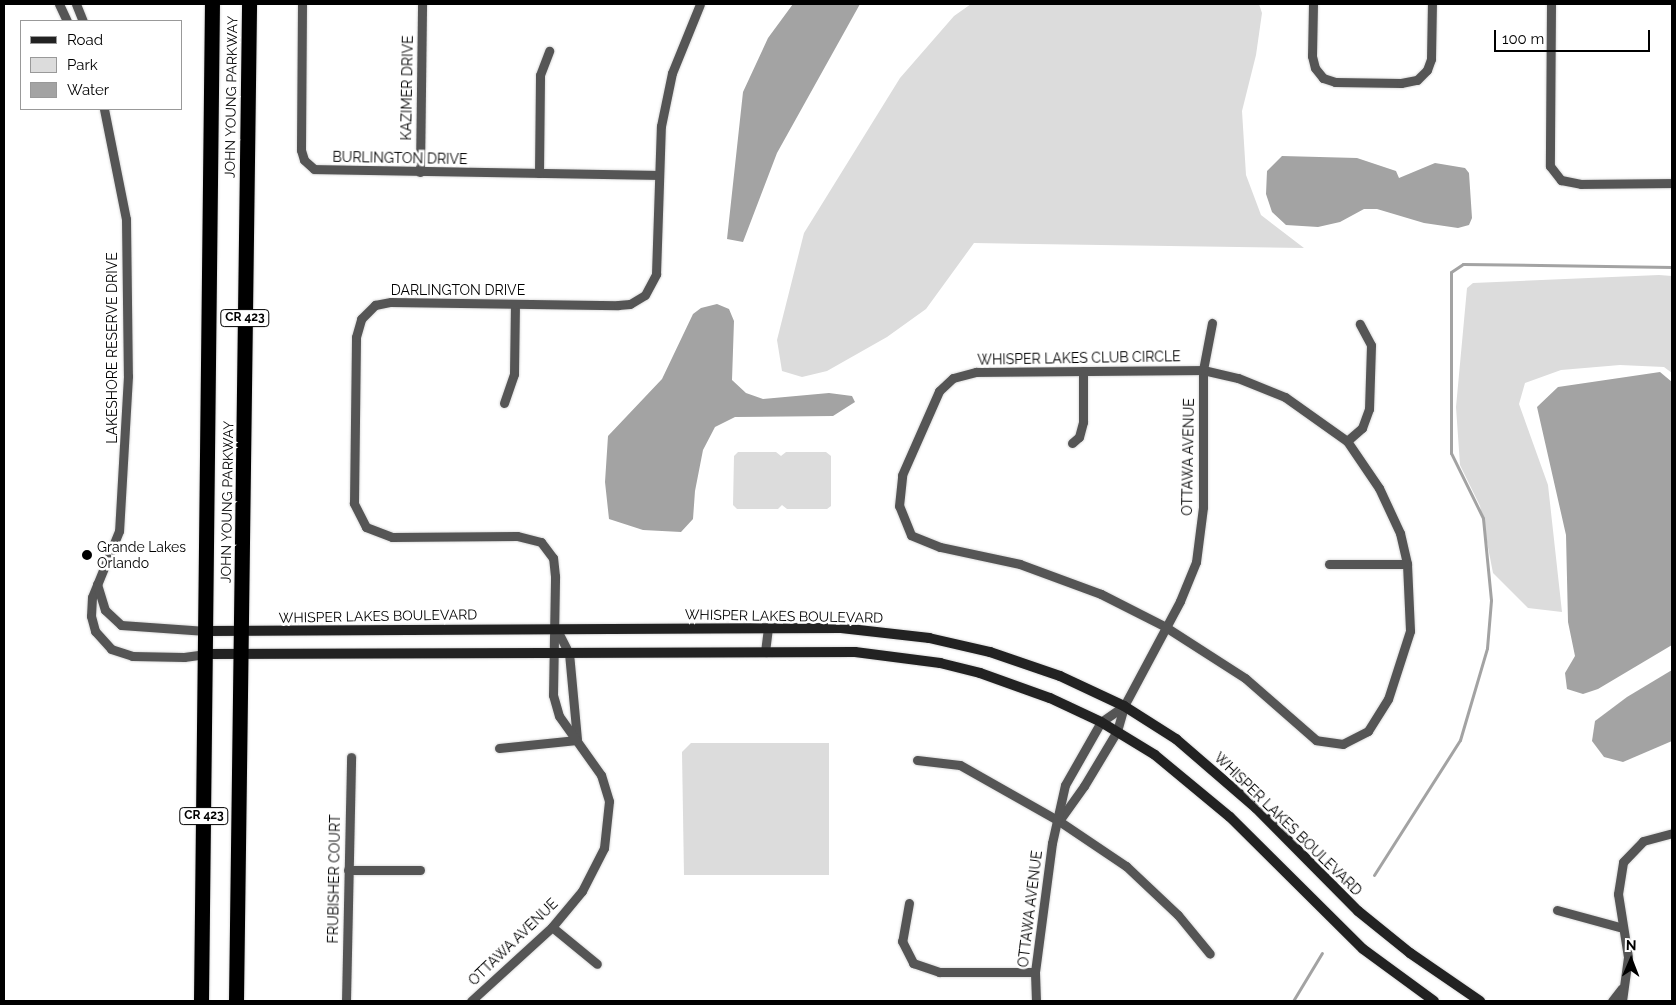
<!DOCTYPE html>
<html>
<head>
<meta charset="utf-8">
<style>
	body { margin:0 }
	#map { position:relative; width:1676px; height:1005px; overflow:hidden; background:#fff; font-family:Raleway,sans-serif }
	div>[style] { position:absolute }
	.green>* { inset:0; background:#dcdcdc }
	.water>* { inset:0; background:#a3a3a3 }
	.stream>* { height:3px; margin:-1.5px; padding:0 1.5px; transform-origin:1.5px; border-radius:1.5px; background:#a3a3a3 }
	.roads { filter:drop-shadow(0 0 1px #dbdbdb) drop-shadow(0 0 1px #dbdbdb) }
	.street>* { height:9px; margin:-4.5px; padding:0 4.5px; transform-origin:4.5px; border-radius:4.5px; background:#555 }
	.secondary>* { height:10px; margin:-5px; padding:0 5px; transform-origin:5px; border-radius:5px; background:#222 }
	.highway>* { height:15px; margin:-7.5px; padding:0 7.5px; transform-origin:7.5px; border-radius:7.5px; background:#000 }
	.dots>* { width:14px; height:14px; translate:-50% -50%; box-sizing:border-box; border:2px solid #fff; border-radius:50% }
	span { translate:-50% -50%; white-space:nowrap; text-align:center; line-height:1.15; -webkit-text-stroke:5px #fff; paint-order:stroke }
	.shield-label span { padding:1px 4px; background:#fff; border:1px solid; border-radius:4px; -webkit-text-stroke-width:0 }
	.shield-label { font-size:12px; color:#000; font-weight:700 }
	.street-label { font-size:14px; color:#000 }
	.poi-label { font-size:14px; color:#000 }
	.left { translate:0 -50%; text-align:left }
	.frame { position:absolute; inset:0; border:5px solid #000; pointer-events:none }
	.legend { position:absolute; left:20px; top:20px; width:162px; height:90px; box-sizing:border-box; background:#fff; border:1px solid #999; margin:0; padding:6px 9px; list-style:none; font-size:15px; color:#000 }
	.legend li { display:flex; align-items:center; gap:10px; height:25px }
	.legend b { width:25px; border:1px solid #999 }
	.north { position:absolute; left:1606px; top:935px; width:50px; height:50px; -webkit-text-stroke:4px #fff; paint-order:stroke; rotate:1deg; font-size:14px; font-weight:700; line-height:20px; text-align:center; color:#000 }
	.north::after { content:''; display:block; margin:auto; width:18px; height:22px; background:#000; clip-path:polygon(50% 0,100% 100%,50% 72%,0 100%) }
	.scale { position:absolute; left:1494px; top:30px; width:156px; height:22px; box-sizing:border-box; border:2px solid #000; border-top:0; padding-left:6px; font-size:15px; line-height:18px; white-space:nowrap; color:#000; -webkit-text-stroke:4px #fff; paint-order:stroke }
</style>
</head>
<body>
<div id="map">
	<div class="green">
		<i style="clip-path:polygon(971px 4px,1259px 4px,1262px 13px,1256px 55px,1242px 111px,1246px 175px,1261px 215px,1304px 248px,974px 243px,926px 309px,887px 337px,827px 371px,802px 377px,782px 371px,777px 340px,804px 233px,900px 78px,954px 16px)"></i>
		<i style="clip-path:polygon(1659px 275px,1672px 276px,1672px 373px,1664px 367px,1620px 365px,1561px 370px,1525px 383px,1519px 404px,1548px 485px,1562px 612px,1528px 608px,1493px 573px,1480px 506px,1460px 465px,1456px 407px,1467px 288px,1473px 283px)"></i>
		<i style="clip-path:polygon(738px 452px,776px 452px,781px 456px,786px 452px,826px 452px,831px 456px,831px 506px,827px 509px,787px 509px,782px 505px,778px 509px,737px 509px,733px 505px,734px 456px)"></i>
		<i style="clip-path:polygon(691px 743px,829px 743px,829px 875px,684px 875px,682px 752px)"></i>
	</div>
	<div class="water">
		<i style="clip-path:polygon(793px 4px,860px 4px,777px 153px,743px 242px,727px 239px,743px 92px,768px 38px)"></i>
		<i style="clip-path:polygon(1282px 156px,1357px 158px,1396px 171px,1399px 178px,1435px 163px,1465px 168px,1469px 173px,1472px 218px,1469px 225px,1458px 228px,1424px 223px,1377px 209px,1364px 209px,1340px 222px,1318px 227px,1286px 225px,1272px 212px,1266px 194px,1267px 171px)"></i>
		<i style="clip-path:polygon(717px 304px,729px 309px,734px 321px,732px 380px,746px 393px,763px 399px,829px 393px,852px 396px,855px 402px,833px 416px,735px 417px,715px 427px,703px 450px,695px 491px,693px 519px,681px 532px,643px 530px,609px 519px,605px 482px,608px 436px,662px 379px,693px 314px,701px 308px)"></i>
		<i style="clip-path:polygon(1660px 372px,1672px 382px,1672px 645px,1598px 689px,1583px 694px,1567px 689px,1565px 673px,1575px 656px,1568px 622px,1566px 535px,1537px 407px,1558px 387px)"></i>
		<i style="clip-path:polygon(1672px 670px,1672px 741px,1623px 762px,1604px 757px,1592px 741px,1595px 721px,1627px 697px)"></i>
	</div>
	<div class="stream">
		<i style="left:1374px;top:875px;width:160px;rotate:-57.5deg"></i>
		<i style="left:1460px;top:740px;width:96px;rotate:-73.6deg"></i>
		<i style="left:1487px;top:648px;width:48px;rotate:-85.2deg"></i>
		<i style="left:1491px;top:600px;width:82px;rotate:-95.6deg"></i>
		<i style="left:1483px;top:518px;width:72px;rotate:-116.2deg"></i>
		<i style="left:1451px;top:453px;width:181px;rotate:-90deg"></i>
		<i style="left:1451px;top:272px;width:14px;rotate:-34deg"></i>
		<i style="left:1463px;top:264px;width:209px;rotate:0.8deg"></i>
		<i style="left:1293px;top:1001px;width:56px;rotate:-58.9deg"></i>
	</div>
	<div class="roads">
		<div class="street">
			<i style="left:59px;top:4px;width:19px;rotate:65deg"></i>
			<i style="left:76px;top:4px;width:18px;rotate:68deg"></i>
			<i style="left:302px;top:4px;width:146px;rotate:90.4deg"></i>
			<i style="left:301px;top:150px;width:10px;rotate:73deg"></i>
			<i style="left:304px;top:160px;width:13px;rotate:42deg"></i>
			<i style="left:314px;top:169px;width:343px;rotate:1deg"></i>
			<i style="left:1313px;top:4px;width:52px;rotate:91.1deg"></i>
			<i style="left:1312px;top:56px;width:12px;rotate:76deg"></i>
			<i style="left:1315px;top:68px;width:13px;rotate:51deg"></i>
			<i style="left:1323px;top:78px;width:13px;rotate:18deg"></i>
			<i style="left:1335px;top:82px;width:66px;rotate:0.9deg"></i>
			<i style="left:1401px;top:83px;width:16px;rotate:-11deg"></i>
			<i style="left:1417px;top:80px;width:14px;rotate:-45deg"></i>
			<i style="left:1427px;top:70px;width:12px;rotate:-70deg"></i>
			<i style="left:1431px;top:59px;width:55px;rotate:-89deg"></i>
			<i style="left:1551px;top:4px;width:162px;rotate:90.4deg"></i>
			<i style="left:1550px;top:166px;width:18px;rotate:52deg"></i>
			<i style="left:1561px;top:180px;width:20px;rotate:11deg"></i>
			<i style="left:1581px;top:184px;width:91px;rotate:-0.6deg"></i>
			<i style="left:104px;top:109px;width:112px;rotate:78.7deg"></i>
			<i style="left:126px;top:219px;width:157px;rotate:89.3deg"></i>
			<i style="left:128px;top:376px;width:155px;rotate:93.3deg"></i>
			<i style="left:119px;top:531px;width:71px;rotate:112.2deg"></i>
			<i style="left:92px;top:597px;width:19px;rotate:93deg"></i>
			<i style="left:91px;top:616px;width:16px;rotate:75deg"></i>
			<i style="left:95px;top:631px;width:24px;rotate:48deg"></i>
			<i style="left:111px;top:649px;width:22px;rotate:18deg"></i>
			<i style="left:132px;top:656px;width:52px;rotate:1.1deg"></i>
			<i style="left:184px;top:657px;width:22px;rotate:-8deg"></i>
			<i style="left:420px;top:172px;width:168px;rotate:-89.3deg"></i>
			<i style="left:539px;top:173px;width:98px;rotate:-89.4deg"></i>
			<i style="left:540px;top:75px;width:26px;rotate:-69deg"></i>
			<i style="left:1203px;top:370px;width:36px;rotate:13deg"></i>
			<i style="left:1238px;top:378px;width:51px;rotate:22deg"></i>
			<i style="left:1285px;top:397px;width:76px;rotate:35.4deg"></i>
			<i style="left:1347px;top:441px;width:57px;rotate:55.8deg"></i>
			<i style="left:1379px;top:488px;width:50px;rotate:65deg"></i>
			<i style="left:1400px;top:533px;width:32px;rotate:77deg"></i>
			<i style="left:1407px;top:564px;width:67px;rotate:87.4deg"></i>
			<i style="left:1410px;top:631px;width:71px;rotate:107.9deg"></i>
			<i style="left:1388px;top:699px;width:38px;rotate:122deg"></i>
			<i style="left:1368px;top:731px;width:28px;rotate:153deg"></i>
			<i style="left:1343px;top:744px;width:27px;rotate:-172deg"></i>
			<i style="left:1316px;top:740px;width:94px;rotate:-138.9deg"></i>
			<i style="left:1245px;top:678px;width:96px;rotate:-147.3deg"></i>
			<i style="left:1164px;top:626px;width:71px;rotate:-153.1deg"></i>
			<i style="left:1101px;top:594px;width:86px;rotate:-159.7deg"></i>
			<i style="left:1020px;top:564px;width:82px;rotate:-168deg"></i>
			<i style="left:940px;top:547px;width:31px;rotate:-158deg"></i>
			<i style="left:911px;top:535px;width:31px;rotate:-112deg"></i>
			<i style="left:899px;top:506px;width:31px;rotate:-84deg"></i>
			<i style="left:902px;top:475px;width:92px;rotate:-66.2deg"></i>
			<i style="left:939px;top:391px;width:19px;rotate:-43deg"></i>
			<i style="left:953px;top:378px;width:24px;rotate:-15deg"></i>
			<i style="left:976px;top:372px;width:227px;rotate:-0.5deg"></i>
			<i style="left:504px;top:403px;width:31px;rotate:-71deg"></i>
			<i style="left:514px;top:374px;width:70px;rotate:-89.2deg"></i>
			<i style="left:1347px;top:441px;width:20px;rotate:-41deg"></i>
			<i style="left:1362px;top:428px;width:20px;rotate:-70deg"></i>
			<i style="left:1369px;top:409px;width:64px;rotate:-88.2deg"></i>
			<i style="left:1371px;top:345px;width:24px;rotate:-118deg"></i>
			<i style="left:1072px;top:443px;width:9px;rotate:-41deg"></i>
			<i style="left:1079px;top:437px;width:16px;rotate:-75deg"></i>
			<i style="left:1083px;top:422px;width:51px;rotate:-90deg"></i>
			<i style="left:1329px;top:564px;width:78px"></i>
			<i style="left:97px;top:584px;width:27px;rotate:73deg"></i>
			<i style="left:105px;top:610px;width:22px;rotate:43deg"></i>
			<i style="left:121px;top:625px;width:85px;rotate:4deg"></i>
			<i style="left:556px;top:628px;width:28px;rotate:63deg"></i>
			<i style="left:569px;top:653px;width:86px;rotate:84.7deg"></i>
			<i style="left:765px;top:652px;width:24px;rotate:-83deg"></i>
			<i style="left:499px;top:748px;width:78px;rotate:-5.9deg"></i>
			<i style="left:917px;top:760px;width:43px;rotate:6.6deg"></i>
			<i style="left:960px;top:765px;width:114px;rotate:29.5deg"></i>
			<i style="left:1059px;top:821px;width:81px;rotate:33.9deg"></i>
			<i style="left:1126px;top:866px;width:71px;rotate:43.3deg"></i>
			<i style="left:1178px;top:915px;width:50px;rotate:50.6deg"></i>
			<i style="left:1059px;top:821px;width:43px;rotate:-54.5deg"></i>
			<i style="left:1084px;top:786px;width:64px;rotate:-59deg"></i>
			<i style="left:1117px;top:731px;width:26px;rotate:-74deg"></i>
			<i style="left:1124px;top:706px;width:119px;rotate:-61.9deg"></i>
			<i style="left:1180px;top:601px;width:42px;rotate:-67.7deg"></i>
			<i style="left:1196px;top:562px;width:55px;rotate:-82.7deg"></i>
			<i style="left:1203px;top:507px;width:137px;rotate:-90deg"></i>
			<i style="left:1203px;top:370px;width:48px;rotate:-79.2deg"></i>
			<i style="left:348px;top:870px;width:72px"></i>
			<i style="left:909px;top:903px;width:39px;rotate:100deg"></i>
			<i style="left:902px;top:941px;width:25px;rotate:63deg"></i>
			<i style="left:913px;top:963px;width:28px;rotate:19deg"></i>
			<i style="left:939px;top:972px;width:96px"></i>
			<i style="left:1557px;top:910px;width:68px;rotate:15.3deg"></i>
			<i style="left:552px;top:927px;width:58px;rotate:39.4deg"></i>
			<i style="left:346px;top:1001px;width:244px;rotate:-88.8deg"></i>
			<i style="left:471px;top:1001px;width:110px;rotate:-42.4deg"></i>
			<i style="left:552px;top:927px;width:47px;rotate:-50.2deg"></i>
			<i style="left:582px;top:891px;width:48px;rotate:-62.9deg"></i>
			<i style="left:604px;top:848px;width:47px;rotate:-83.9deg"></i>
			<i style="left:609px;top:801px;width:27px;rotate:-107deg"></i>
			<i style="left:601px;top:775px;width:72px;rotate:-125.4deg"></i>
			<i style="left:559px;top:716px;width:22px;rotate:-106deg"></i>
			<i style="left:553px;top:695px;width:119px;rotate:-89deg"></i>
			<i style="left:555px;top:576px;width:18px;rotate:-96deg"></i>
			<i style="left:553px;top:558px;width:20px;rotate:-127deg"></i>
			<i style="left:541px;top:542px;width:25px;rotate:-166deg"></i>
			<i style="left:517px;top:536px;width:125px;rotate:179.5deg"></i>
			<i style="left:392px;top:537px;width:28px;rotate:-159deg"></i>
			<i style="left:366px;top:527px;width:27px;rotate:-117deg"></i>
			<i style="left:354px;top:503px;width:166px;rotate:-89.3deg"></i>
			<i style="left:356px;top:337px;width:19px;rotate:-74deg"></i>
			<i style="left:361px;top:319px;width:20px;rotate:-45deg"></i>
			<i style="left:375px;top:305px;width:16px;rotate:-11deg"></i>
			<i style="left:391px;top:302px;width:227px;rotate:0.8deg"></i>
			<i style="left:618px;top:305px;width:12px;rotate:-5deg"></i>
			<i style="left:630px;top:304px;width:17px;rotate:-31deg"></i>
			<i style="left:645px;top:295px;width:24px;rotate:-62deg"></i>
			<i style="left:656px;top:274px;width:148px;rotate:-88.1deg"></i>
			<i style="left:661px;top:126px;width:54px;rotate:-78.3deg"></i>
			<i style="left:672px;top:73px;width:74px;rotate:-67.9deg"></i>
			<i style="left:1036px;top:1001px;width:29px;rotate:-92deg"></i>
			<i style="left:1035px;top:972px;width:130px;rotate:-82.5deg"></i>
			<i style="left:1052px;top:843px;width:59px;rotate:-77.4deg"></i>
			<i style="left:1065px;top:785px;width:73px;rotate:-60.3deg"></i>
			<i style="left:1101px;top:722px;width:28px;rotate:-35deg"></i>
			<i style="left:1612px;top:1001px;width:16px;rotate:-52deg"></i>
			<i style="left:1622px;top:1001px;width:44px;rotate:-82.2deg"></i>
			<i style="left:1628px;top:957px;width:64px;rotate:-99deg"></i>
			<i style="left:1618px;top:894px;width:32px;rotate:-81deg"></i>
			<i style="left:1623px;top:862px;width:29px;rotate:-46deg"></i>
			<i style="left:1643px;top:841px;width:30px;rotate:-15deg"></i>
		</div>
		<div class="secondary">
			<i style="left:206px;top:631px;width:635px;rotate:-0.27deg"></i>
			<i style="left:841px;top:628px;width:89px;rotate:6.5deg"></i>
			<i style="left:929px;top:638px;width:63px;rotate:12.9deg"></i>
			<i style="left:990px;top:652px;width:74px;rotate:18.9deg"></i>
			<i style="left:1060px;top:676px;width:71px;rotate:25.1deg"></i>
			<i style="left:1124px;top:706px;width:62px;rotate:32.4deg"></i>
			<i style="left:1176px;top:739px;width:106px;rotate:40.8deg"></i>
			<i style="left:1256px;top:808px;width:145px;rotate:45.3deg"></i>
			<i style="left:1358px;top:911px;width:67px;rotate:38.9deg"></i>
			<i style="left:1410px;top:953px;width:85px;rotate:34.4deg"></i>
			<i style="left:206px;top:654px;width:649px;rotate:-0.18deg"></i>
			<i style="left:855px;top:652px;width:86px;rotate:7.4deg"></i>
			<i style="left:940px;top:663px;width:41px;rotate:14deg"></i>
			<i style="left:980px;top:673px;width:74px;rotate:19.7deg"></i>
			<i style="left:1050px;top:698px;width:56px;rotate:25.2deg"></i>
			<i style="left:1101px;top:722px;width:63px;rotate:31.4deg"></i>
			<i style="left:1155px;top:755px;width:97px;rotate:39.6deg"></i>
			<i style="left:1230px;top:817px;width:187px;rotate:44.8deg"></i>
			<i style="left:1363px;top:949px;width:88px;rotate:36.2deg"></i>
		</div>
		<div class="highway">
			<i style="left:201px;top:1001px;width:997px;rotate:-89.37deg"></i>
			<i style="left:236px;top:1001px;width:997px;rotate:-89.25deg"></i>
		</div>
	</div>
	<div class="dots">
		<i style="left:87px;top:555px;background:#000"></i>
	</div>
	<div class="shield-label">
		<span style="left:245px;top:318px">CR 423</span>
		<span style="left:204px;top:816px">CR 423</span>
	</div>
	<div class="street-label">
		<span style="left:407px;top:88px;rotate:-89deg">KAZIMER DRIVE</span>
		<span style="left:231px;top:97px;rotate:-89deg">JOHN YOUNG PARKWAY</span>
		<span style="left:400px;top:158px;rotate:1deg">BURLINGTON DRIVE</span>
		<span style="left:458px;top:290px">DARLINGTON DRIVE</span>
		<span style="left:112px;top:348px;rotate:-90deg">LAKESHORE RESERVE DRIVE</span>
		<span style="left:1079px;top:358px;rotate:-1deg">WHISPER LAKES CLUB CIRCLE</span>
		<span style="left:1188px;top:457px;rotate:-89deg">OTTAWA AVENUE</span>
		<span style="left:227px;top:502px;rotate:-89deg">JOHN YOUNG PARKWAY</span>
		<span style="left:378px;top:616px;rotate:-1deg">WHISPER LAKES BOULEVARD</span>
		<span style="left:784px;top:616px;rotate:1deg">WHISPER LAKES BOULEVARD</span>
		<span style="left:1288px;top:824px;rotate:44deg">WHISPER LAKES BOULEVARD</span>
		<span style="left:334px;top:879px;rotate:-89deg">FRUBISHER COURT</span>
		<span style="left:1030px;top:909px;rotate:-83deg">OTTAWA AVENUE</span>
		<span style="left:513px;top:942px;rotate:-44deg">OTTAWA AVENUE</span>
	</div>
	<div class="poi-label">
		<span class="left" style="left:97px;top:555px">Grande Lakes<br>Orlando</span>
	</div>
	<div class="frame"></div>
	<ul class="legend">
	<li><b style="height:6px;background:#222"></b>Road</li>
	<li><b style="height:14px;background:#dcdcdc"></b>Park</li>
	<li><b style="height:14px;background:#a3a3a3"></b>Water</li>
	</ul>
	<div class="north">N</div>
	<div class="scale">100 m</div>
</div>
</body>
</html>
